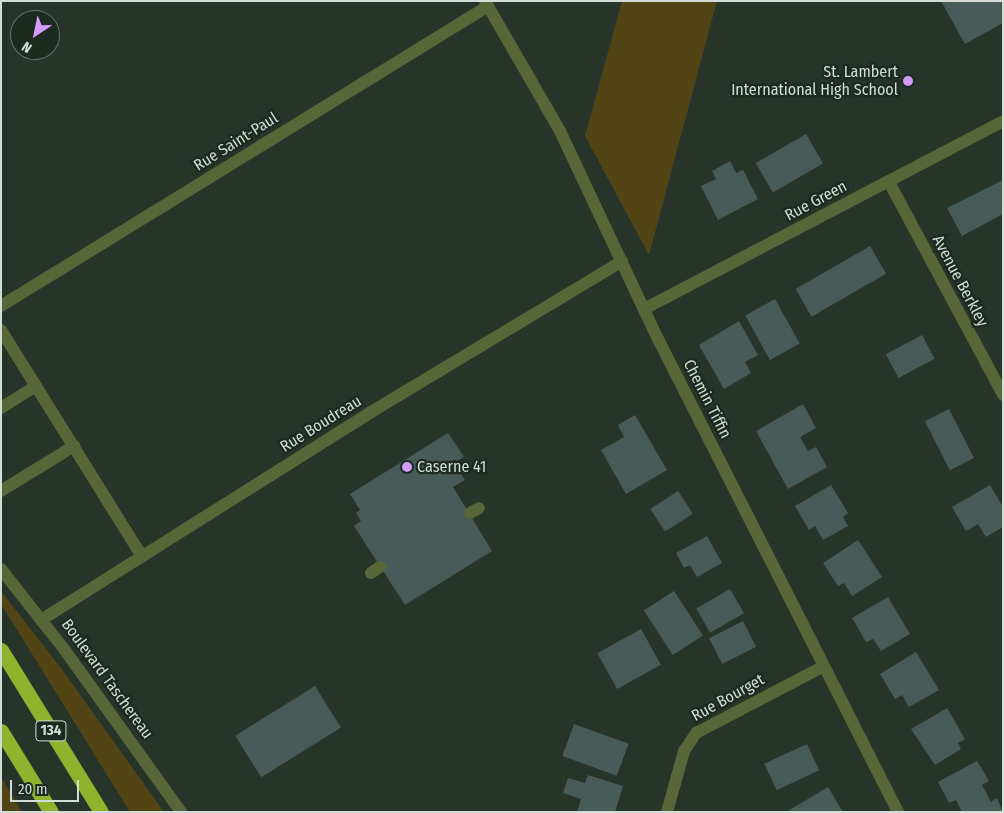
<!DOCTYPE html>
<html>
<head>
<meta charset="utf-8">
<style>
	body { margin:0 }
	#map { position:relative; width:1004px; height:813px; overflow:hidden; background:#26342a; font-family:"Fira Sans Condensed",sans-serif }
	div>[style] { position:absolute }
	.green>* { inset:0; background:#534416 }
	.building>* { inset:0; background:#475c58; transform-origin:0 0 }
	.minor>* { height:12px; margin:-6px; padding:0 6px; transform-origin:6px; border-radius:6px; background:#596738 }
	.highway>* { height:15px; margin:-7.5px; padding:0 7.5px; transform-origin:7.5px; border-radius:7.5px; background:#90b22c }
	.dots>* { width:14px; height:14px; translate:-50% -50%; box-sizing:border-box; border:2px solid #1c2a20; border-radius:50% }
	span { translate:-50% -50%; white-space:nowrap; text-align:center; line-height:1.15; -webkit-text-stroke:4.5px #1c2a20; paint-order:stroke }
	.shield-label span { padding:1px 4px; background:#1c2a20; border:1px solid; border-radius:4px; -webkit-text-stroke-width:0 }
	.shield-label { font-size:15px; color:#d3dcd5; font-weight:700 }
	.poi-label { font-size:16px; color:#d3dcd5 }
	.right { translate:-100% -50%; text-align:right }
	.left { translate:0 -50%; text-align:left }
	.street-label { font-size:16px; color:#d3dcd5 }
	.frame { position:absolute; inset:0; border:2px solid #d3dcd5; pointer-events:none }
	.north { position:absolute; left:10px; top:10px; width:50px; height:50px; box-sizing:border-box; background:#1c2a20; border:1px solid #657168; border-radius:50%; rotate:214deg; font-size:14px; font-weight:700; line-height:20px; text-align:center; color:#d3dcd5 }
	.north::after { content:''; display:block; margin:auto; width:18px; height:22px; background:#d39cfc; clip-path:polygon(50% 0,100% 100%,50% 72%,0 100%) }
	.scale { position:absolute; left:10px; top:780px; width:69px; height:22px; box-sizing:border-box; border:2px solid #d3dcd5; border-top:0; padding-left:6px; font-size:15px; line-height:18px; white-space:nowrap; color:#d3dcd5; -webkit-text-stroke:4px #1c2a20; paint-order:stroke }
</style>
</head>
<body>
<div id="map">
	<div class="green">
		<i style="clip-path:polygon(622px 1px,717px 1px,649px 255px,585px 136px)"></i>
		<i style="clip-path:polygon(1px 591px,61px 668px,164px 812px,130px 812px,1px 604px)"></i>
		<i style="clip-path:polygon(1px 777px,22px 812px,1px 812px)"></i>
	</div>
	<div class="building">
		<i style="clip-path:polygon(941px 1px,1003px 1px,1003px 23px,965px 44px)"></i>
		<i style="left:806px;top:134px;width:34px;height:58px;rotate:60deg"></i>
		<i style="clip-path:polygon(730px 161px,736px 173px,743px 170px,758px 199px,718px 220px,701px 186px,716px 179px,712px 171px)"></i>
		<i style="clip-path:polygon(1003px 180px,1003px 214px,962px 236px,947px 208px)"></i>
		<i style="left:870px;top:246px;width:32px;height:86px;rotate:60deg"></i>
		<i style="left:775px;top:299px;width:51px;height:34px;rotate:61deg"></i>
		<i style="clip-path:polygon(739px 321px,758px 355px,745px 362px,751px 373px,724px 389px,699px 345px)"></i>
		<i style="left:922px;top:335px;width:27px;height:41px;rotate:62deg"></i>
		<i style="clip-path:polygon(803px 404px,816px 428px,800px 437px,808px 451px,816px 447px,827px 467px,788px 489px,756px 431px)"></i>
		<i style="left:949px;top:409px;width:55px;height:27px;rotate:63deg"></i>
		<i style="clip-path:polygon(635px 415px,667px 470px,626px 494px,601px 450px,624px 437px,618px 425px)"></i>
		<i style="clip-path:polygon(448px 433px,464px 457px,454px 463px,465px 480px,453px 487px,492px 551px,405px 605px,354px 526px,361px 521px,356px 513px,360px 510px,350px 494px)"></i>
		<i style="clip-path:polygon(831px 485px,848px 513px,843px 517px,848px 526px,823px 540px,815px 526px,809px 530px,795px 506px)"></i>
		<i style="clip-path:polygon(990px 485px,1003px 507px,1003px 527px,986px 537px,978px 524px,966px 531px,952px 507px)"></i>
		<i style="left:678px;top:491px;width:27px;height:33px;rotate:57deg"></i>
		<i style="clip-path:polygon(707px 536px,722px 563px,697px 577px,690px 565px,684px 568px,676px 553px)"></i>
		<i style="clip-path:polygon(858px 540px,882px 577px,852px 596px,844px 583px,838px 586px,823px 563px)"></i>
		<i style="left:730px;top:589px;width:28px;height:39px;rotate:60deg"></i>
		<i style="left:674px;top:591px;width:53px;height:36px;rotate:57deg"></i>
		<i style="clip-path:polygon(888px 597px,910px 634px,881px 651px,873px 639px,866px 642px,852px 618px)"></i>
		<i style="left:743px;top:621px;width:29px;height:38px;rotate:63deg"></i>
		<i style="left:641px;top:629px;width:41px;height:50px;rotate:61deg"></i>
		<i style="clip-path:polygon(916px 652px,939px 690px,909px 707px,902px 695px,895px 699px,880px 674px)"></i>
		<i style="left:315px;top:686px;width:49px;height:94px;rotate:58deg"></i>
		<i style="clip-path:polygon(947px 708px,965px 739px,958px 743px,961px 749px,935px 765px,911px 729px)"></i>
		<i style="left:574px;top:724px;width:58px;height:34px;rotate:20deg"></i>
		<i style="left:807px;top:744px;width:29px;height:47px;rotate:65deg"></i>
		<i style="clip-path:polygon(977px 761px,989px 781px,982px 785px,991px 802px,997px 798px,1003px 812px,962px 812px,956px 800px,949px 803px,938px 782px)"></i>
		<i style="clip-path:polygon(588px 775px,623px 786px,615px 812px,577px 812px,581px 799px,563px 793px,568px 778px,585px 783px)"></i>
		<i style="clip-path:polygon(828px 787px,843px 812px,786px 812px)"></i>
	</div>
	<div class="minor">
		<i style="left:485px;top:1px;width:150px;rotate:60deg"></i>
		<i style="left:560px;top:131px;width:219px;rotate:64.8deg"></i>
		<i style="left:653px;top:329px;width:542px;rotate:63.1deg"></i>
		<i style="left:889px;top:182px;width:242px;rotate:61.8deg"></i>
		<i style="left:1px;top:306px;width:572px;rotate:-31.63deg"></i>
		<i style="left:644px;top:309px;width:405px;rotate:-27.6deg"></i>
		<i style="left:1px;top:330px;width:265px;rotate:58.1deg"></i>
		<i style="left:1px;top:408px;width:41px;rotate:-32.2deg"></i>
		<i style="left:1px;top:491px;width:86px;rotate:-31.7deg"></i>
		<i style="left:470px;top:513px;width:10px;rotate:-29deg"></i>
		<i style="left:1px;top:569px;width:102px;rotate:51.8deg"></i>
		<i style="left:64px;top:649px;width:201px;rotate:54.3deg"></i>
		<i style="left:371px;top:573px;width:11px;rotate:-34deg"></i>
		<i style="left:41px;top:620px;width:390px;rotate:-32.2deg"></i>
		<i style="left:371px;top:412px;width:293px;rotate:-31deg"></i>
		<i style="left:667px;top:812px;width:63px;rotate:-74.4deg"></i>
		<i style="left:684px;top:751px;width:22px;rotate:-56deg"></i>
		<i style="left:696px;top:733px;width:144px;rotate:-27.6deg"></i>
	</div>
	<div class="highway">
		<i style="left:1px;top:650px;width:190px;rotate:58.3deg"></i>
		<i style="left:1px;top:731px;width:95px;rotate:58.3deg"></i>
	</div>
	<div class="dots">
		<i style="left:908px;top:81px;background:#d39cfc"></i>
		<i style="left:407px;top:467px;background:#d39cfc"></i>
	</div>
	<div class="shield-label">
		<span style="left:51px;top:731px">134</span>
	</div>
	<div class="poi-label">
		<span class="right" style="left:898px;top:81px">St. Lambert<br>International High School</span>
		<span class="left" style="left:417px;top:467px">Caserne 41</span>
	</div>
	<div class="street-label">
		<span style="left:236px;top:142px;rotate:-32deg">Rue Saint-Paul</span>
		<span style="left:816px;top:201px;rotate:-28deg">Rue Green</span>
		<span style="left:960px;top:281px;rotate:62deg">Avenue Berkley</span>
		<span style="left:707px;top:399px;rotate:63deg">Chemin Tiffin</span>
		<span style="left:321px;top:424px;rotate:-32deg">Rue Boudreau</span>
		<span style="left:107px;top:679px;rotate:54deg">Boulevard Taschereau</span>
		<span style="left:728px;top:698px;rotate:-29deg">Rue Bourget</span>
	</div>
	<div class="frame"></div>
	<div class="north">N</div>
	<div class="scale">20 m</div>
</div>
</body>
</html>
